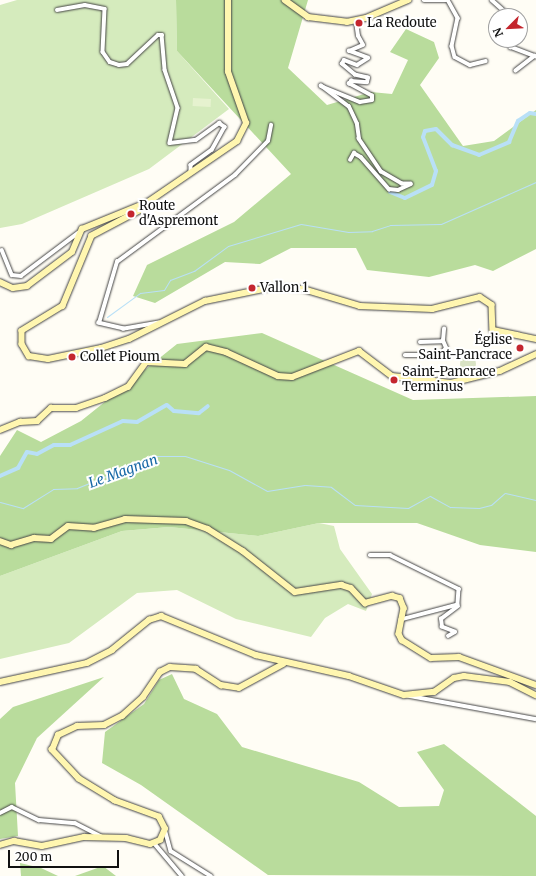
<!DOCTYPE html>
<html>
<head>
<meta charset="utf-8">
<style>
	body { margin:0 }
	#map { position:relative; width:536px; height:876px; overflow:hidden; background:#fffdf5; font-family:Merriweather,serif }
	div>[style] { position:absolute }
	.green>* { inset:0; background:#d5ebbd }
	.forest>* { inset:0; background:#b9dc9c }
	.cemetery>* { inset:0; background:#d9e3c4 }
	.round { border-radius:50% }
	.pitch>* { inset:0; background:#e6f2cf; transform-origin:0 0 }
	.stream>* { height:1px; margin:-0.5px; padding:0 0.5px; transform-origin:0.5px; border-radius:0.5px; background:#b9e0f7 }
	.canal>* { height:4px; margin:-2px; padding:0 2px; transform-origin:2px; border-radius:2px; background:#b9e0f7 }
	.roads { filter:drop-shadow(0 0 1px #444) drop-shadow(0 0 1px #444) }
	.street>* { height:3.5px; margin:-1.75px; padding:0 1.75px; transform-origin:1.75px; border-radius:1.75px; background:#fff }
	.secondary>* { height:5.5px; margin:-2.75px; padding:0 2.75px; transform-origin:2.75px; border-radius:2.75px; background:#fff6b0 }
	.dots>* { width:11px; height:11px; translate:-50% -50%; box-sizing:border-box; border:2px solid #fff; border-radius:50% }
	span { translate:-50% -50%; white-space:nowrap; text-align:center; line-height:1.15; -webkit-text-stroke:4px #fff; paint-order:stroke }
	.poi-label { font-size:13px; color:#111 }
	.left { translate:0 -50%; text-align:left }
	.right { translate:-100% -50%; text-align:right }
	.water-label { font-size:14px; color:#1768a6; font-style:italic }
	.north { position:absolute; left:488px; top:8px; width:40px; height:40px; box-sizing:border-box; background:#fff; border:1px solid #a0a0a0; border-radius:50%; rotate:246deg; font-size:11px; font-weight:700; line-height:16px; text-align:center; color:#111 }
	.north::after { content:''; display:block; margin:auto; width:14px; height:18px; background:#c4262e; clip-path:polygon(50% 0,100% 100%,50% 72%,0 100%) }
	.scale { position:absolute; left:8px; top:850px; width:111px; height:18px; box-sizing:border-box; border:2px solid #111; border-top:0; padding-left:5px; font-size:12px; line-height:14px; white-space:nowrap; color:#111; -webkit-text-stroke:3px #fff; paint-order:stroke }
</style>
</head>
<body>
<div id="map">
	<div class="green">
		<i style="clip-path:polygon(17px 0,176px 0,177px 51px,229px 109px,149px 169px,22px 224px,0 228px,0 5px)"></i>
		<i style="clip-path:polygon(319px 523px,334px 526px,340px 549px,372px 594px,366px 611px,348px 604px,325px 618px,311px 637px,236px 619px,177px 590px,137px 593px,69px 643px,0 659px,0 576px,122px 531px,169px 527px,258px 536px)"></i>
	</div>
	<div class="forest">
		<i style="clip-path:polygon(176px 0,308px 0,288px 68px,327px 105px,371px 92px,392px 94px,408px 60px,390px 52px,406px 29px,434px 42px,439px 58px,420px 85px,463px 146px,494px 141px,536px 110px,536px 249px,493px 271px,475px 265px,429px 277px,367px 270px,356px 248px,291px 248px,260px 264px,225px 262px,155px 303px,133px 296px,147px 265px,234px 222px,291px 174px,177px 51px)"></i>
		<i style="clip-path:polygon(262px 333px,413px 400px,536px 396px,536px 552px,480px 545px,417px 523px,319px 523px,258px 536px,169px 527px,122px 531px,0 576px,0 456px,17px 430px,41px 442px,81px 421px,177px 344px)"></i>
		<i style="clip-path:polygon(172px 674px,184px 699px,217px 714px,242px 747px,359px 782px,399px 807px,439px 806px,444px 790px,417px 752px,444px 744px,536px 816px,536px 876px,268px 875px,141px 785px,102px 763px,105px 732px,144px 704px,159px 680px)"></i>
		<i style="clip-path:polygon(104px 677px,37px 738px,15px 783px,18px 836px,0 839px,0 719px,13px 707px)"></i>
		<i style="clip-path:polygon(20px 863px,41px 868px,58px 876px,21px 876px)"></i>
		<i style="clip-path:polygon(103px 866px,116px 876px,75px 876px)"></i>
	</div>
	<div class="cemetery">
		<i class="round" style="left:460px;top:356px;width:16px;height:16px"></i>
	</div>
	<div class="pitch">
		<i style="left:193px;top:98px;width:18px;height:8px;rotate:3deg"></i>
	</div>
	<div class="stream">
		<i style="left:107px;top:317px;width:41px;rotate:-36deg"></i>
		<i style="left:140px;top:293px;width:24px;rotate:-7deg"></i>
		<i style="left:164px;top:290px;width:12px;rotate:-59deg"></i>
		<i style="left:170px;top:280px;width:26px;rotate:-21deg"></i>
		<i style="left:194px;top:271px;width:42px;rotate:-36.3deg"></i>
		<i style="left:228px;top:246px;width:76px;rotate:-16.8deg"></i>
		<i style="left:301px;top:224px;width:48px;rotate:9.7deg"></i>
		<i style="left:348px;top:232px;width:24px;rotate:-2deg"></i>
		<i style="left:372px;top:231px;width:19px;rotate:-18deg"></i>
		<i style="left:390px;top:225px;width:51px;rotate:-1.1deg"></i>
		<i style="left:441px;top:224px;width:104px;rotate:-23.9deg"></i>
		<i style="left:0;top:502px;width:24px;rotate:15deg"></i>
		<i style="left:23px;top:508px;width:36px;rotate:-32deg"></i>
		<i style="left:53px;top:489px;width:24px;rotate:-2deg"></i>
		<i style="left:77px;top:488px;width:85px;rotate:-22.1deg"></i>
		<i style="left:156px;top:456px;width:29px"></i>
		<i style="left:185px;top:456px;width:46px;rotate:17.7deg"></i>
		<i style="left:229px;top:470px;width:43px;rotate:28.9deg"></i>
		<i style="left:267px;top:491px;width:38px;rotate:-9deg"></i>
		<i style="left:305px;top:485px;width:26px;rotate:4deg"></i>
		<i style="left:331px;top:487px;width:30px;rotate:37deg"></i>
		<i style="left:355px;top:505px;width:53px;rotate:3.2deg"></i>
		<i style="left:408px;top:508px;width:25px;rotate:-29deg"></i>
		<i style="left:430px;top:496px;width:23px;rotate:29deg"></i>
		<i style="left:450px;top:507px;width:29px;rotate:2deg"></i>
		<i style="left:479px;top:508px;width:12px;rotate:-14deg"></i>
		<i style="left:491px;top:505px;width:18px;rotate:-41deg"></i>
		<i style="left:505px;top:493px;width:32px;rotate:13deg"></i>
	</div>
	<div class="canal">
		<i style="left:390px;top:192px;width:16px;rotate:22deg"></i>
		<i style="left:405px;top:198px;width:30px;rotate:-26deg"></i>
		<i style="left:432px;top:185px;width:15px;rotate:-74deg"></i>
		<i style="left:436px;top:171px;width:36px;rotate:-111deg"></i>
		<i style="left:423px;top:137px;width:6px;rotate:-72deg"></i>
		<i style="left:425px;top:131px;width:11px;rotate:-10deg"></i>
		<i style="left:436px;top:129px;width:23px;rotate:45deg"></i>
		<i style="left:452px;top:145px;width:29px;rotate:20deg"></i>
		<i style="left:479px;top:155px;width:33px;rotate:-23deg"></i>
		<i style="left:509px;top:142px;width:23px;rotate:-67deg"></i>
		<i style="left:518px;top:121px;width:14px;rotate:-34deg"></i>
		<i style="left:530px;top:113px;width:6px;rotate:9deg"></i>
		<i style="left:0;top:476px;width:20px;rotate:-24deg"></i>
		<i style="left:18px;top:468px;width:18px;rotate:-61deg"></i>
		<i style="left:27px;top:452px;width:10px;rotate:11deg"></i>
		<i style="left:37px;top:454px;width:19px;rotate:-28deg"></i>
		<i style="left:54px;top:445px;width:16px"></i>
		<i style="left:70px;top:445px;width:58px;rotate:-24.4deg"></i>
		<i style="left:123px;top:421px;width:14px;rotate:4deg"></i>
		<i style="left:137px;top:422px;width:34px;rotate:-30deg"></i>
		<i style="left:167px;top:405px;width:9px;rotate:41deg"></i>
		<i style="left:174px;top:411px;width:25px;rotate:5deg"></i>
		<i style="left:199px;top:413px;width:11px;rotate:-38deg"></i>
	</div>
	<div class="roads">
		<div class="street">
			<i style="left:424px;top:0;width:22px"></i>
			<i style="left:448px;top:0;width:21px;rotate:61deg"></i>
			<i style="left:458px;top:18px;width:29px;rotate:102deg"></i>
			<i style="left:452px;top:46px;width:11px;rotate:75deg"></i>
			<i style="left:455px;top:57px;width:17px;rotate:28deg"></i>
			<i style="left:470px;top:65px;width:16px;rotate:-14deg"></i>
			<i style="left:492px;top:0;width:24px;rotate:42deg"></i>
			<i style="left:57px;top:10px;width:28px;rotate:-10deg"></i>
			<i style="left:85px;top:5px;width:20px;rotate:11deg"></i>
			<i style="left:105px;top:9px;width:43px;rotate:92.7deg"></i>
			<i style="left:103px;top:52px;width:12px;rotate:55deg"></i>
			<i style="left:110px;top:62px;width:9px;rotate:18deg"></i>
			<i style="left:119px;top:65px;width:8px;rotate:-7deg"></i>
			<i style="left:127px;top:64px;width:42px;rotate:-43.1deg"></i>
			<i style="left:158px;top:35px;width:4px"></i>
			<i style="left:162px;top:35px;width:35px;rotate:85deg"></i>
			<i style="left:165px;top:70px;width:40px;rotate:71.1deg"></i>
			<i style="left:178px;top:108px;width:36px;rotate:103deg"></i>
			<i style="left:170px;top:143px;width:26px;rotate:-7deg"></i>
			<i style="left:196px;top:140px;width:29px;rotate:-36deg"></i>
			<i style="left:219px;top:123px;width:7px;rotate:34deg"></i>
			<i style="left:225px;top:127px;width:26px;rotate:119deg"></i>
			<i style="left:212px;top:150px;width:26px;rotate:144deg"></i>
			<i style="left:191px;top:165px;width:8px;rotate:90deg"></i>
			<i style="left:520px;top:23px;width:8px;rotate:67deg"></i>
			<i style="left:523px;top:30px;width:5px;rotate:127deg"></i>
			<i style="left:514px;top:40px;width:8px;rotate:113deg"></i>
			<i style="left:511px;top:47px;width:26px;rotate:21deg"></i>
			<i style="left:535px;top:56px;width:24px;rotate:142deg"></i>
			<i style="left:350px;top:160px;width:8px;rotate:-60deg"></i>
			<i style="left:354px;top:153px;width:8px;rotate:30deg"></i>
			<i style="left:361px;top:157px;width:43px;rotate:48.8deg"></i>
			<i style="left:389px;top:189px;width:9px;rotate:6deg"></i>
			<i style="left:398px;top:190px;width:14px;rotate:-25deg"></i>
			<i style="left:411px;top:184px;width:9px;rotate:180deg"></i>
			<i style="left:402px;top:184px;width:24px;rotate:-150deg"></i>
			<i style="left:381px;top:172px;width:40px;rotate:-124deg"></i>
			<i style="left:359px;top:139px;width:15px;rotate:-98deg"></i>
			<i style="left:357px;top:124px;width:19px;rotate:-115deg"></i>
			<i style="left:349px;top:107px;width:35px;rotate:-143deg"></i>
			<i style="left:321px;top:86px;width:42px;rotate:22.3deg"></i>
			<i style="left:360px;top:102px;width:12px;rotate:-9deg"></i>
			<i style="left:372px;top:100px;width:4px;rotate:-90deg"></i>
			<i style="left:372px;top:96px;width:26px;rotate:-152deg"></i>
			<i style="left:349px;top:84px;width:4px;rotate:-56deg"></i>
			<i style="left:351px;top:81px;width:16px;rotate:4deg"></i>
			<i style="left:367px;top:82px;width:4px;rotate:-76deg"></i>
			<i style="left:368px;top:78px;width:13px;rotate:-167deg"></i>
			<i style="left:355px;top:75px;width:17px;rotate:-140deg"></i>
			<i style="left:342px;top:64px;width:4px;rotate:-63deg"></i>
			<i style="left:344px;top:60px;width:14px;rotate:21deg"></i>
			<i style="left:357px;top:65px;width:13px;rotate:-32deg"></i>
			<i style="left:368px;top:58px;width:20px;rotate:-160deg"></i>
			<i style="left:349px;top:51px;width:15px;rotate:-23deg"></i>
			<i style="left:363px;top:45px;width:10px;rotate:-119deg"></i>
			<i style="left:358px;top:36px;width:15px;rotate:-98deg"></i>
			<i style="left:2px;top:250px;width:27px;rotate:68deg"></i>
			<i style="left:12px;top:275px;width:9px;rotate:6deg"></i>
			<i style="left:21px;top:276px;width:71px;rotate:-37deg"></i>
			<i style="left:159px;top:323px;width:36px;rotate:170deg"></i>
			<i style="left:124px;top:329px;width:26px;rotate:-167deg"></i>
			<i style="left:99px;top:323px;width:64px;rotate:-73.6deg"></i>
			<i style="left:117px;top:262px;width:147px;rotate:-36.4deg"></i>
			<i style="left:235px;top:175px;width:47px;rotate:-45.9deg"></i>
			<i style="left:268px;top:141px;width:16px;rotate:-79deg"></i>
			<i style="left:420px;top:342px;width:23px;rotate:-2deg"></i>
			<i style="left:443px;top:341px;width:12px;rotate:-85deg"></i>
			<i style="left:405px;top:355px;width:35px"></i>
			<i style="left:440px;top:355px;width:9px;rotate:-49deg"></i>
			<i style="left:446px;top:348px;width:8px;rotate:-113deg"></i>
			<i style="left:370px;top:555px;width:20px"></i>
			<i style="left:390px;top:555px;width:77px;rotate:26.2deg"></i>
			<i style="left:459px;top:589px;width:16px;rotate:94deg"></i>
			<i style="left:458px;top:605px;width:59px;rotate:165.3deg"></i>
			<i style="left:448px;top:636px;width:8px;rotate:-30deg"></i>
			<i style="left:455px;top:632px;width:14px;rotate:-159deg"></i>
			<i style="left:442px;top:627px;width:8px;rotate:-97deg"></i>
			<i style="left:441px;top:619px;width:21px;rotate:-37deg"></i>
			<i style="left:405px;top:695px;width:133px;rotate:10.4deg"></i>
			<i style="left:0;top:813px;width:13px;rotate:-27deg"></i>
			<i style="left:12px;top:807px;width:30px;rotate:26deg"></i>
			<i style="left:39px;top:820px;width:36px;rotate:5deg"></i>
			<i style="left:75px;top:823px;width:31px;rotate:27deg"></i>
			<i style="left:165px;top:829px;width:23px;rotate:75deg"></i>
			<i style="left:171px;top:851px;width:47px;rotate:32deg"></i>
			<i style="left:155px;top:844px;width:42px;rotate:49.8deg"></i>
		</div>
		<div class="secondary">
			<i style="left:285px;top:0;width:29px;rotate:36deg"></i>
			<i style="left:308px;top:17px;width:39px;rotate:7deg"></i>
			<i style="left:347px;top:22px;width:19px;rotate:-12deg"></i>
			<i style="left:366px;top:18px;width:46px;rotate:-23.2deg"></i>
			<i style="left:148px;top:202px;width:7px;rotate:117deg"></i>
			<i style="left:145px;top:208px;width:60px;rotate:152.2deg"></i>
			<i style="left:92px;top:236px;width:76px;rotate:112.5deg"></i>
			<i style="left:63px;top:306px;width:48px;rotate:148.6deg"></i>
			<i style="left:22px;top:331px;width:13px;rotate:90deg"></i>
			<i style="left:22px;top:344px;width:14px;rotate:60deg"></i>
			<i style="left:29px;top:356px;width:19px;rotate:9deg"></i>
			<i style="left:48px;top:359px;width:54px;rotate:-11.7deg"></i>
			<i style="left:101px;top:348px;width:29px;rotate:-18deg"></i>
			<i style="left:129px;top:339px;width:85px;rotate:-26.6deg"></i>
			<i style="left:205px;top:301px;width:69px;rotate:-11.6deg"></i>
			<i style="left:273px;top:287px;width:30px;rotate:4deg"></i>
			<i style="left:303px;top:289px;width:59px;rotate:16.6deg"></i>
			<i style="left:360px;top:306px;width:72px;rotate:2.4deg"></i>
			<i style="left:432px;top:309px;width:49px;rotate:-14deg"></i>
			<i style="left:480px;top:297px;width:14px;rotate:34deg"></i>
			<i style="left:492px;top:305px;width:25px;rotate:88deg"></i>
			<i style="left:493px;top:330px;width:44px;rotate:11.8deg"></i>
			<i style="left:0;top:282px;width:14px;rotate:25deg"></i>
			<i style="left:13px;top:288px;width:14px;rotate:-8deg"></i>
			<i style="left:27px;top:286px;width:56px;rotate:-37.1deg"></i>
			<i style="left:72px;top:252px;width:25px;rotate:-67deg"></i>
			<i style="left:82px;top:229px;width:71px;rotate:-22.2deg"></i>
			<i style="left:148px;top:202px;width:108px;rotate:-34.4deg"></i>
			<i style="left:237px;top:141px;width:20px;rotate:-63deg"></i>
			<i style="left:246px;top:123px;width:54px;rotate:-109.4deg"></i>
			<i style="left:228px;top:72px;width:72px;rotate:-90deg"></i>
			<i style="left:0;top:430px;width:22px;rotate:-22deg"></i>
			<i style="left:20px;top:422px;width:17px;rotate:-3deg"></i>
			<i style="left:37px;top:421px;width:19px;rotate:-43deg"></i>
			<i style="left:51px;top:408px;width:25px"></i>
			<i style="left:76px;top:408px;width:31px;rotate:-19deg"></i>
			<i style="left:105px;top:398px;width:25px;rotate:-26deg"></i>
			<i style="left:128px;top:387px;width:31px;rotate:-54deg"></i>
			<i style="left:146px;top:362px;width:39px;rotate:3deg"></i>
			<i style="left:185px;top:364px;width:27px;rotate:-39deg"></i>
			<i style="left:206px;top:347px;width:21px;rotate:14deg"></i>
			<i style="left:226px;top:352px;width:57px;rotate:24.8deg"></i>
			<i style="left:278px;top:376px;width:14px;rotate:4deg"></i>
			<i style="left:292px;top:377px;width:72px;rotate:-21.2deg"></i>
			<i style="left:359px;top:351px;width:41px;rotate:37.1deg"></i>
			<i style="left:392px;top:376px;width:59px;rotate:6.8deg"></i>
			<i style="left:451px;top:383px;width:50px;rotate:-13.8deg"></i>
			<i style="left:500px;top:371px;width:40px;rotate:-25deg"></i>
			<i style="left:0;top:541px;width:12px;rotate:20deg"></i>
			<i style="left:11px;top:545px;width:24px;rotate:-17deg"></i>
			<i style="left:34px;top:538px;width:17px;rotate:3deg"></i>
			<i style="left:51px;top:539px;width:21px;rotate:-37deg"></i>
			<i style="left:68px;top:526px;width:26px;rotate:4deg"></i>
			<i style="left:94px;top:528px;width:32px;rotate:-16deg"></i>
			<i style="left:125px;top:519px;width:61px;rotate:1.9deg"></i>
			<i style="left:186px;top:521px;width:23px;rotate:20deg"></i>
			<i style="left:208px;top:529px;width:41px;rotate:32.2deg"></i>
			<i style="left:243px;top:551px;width:66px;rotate:38.3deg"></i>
			<i style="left:295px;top:592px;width:47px;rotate:-8.7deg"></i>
			<i style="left:341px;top:585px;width:10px;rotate:17deg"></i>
			<i style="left:351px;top:588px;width:21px;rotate:47deg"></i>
			<i style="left:365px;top:603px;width:28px;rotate:-15deg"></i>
			<i style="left:392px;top:596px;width:8px;rotate:14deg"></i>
			<i style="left:400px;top:598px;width:11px;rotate:68deg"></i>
			<i style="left:404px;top:608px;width:26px;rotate:101deg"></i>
			<i style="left:399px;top:634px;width:7px;rotate:63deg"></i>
			<i style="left:402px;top:640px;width:34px;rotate:32deg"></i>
			<i style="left:431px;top:658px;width:28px;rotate:-2deg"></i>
			<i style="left:459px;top:657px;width:82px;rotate:20deg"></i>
			<i style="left:0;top:682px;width:89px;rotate:-12.3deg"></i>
			<i style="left:87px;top:663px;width:28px;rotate:-27deg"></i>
			<i style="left:112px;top:650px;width:48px;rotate:-39deg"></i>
			<i style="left:149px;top:620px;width:13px;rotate:-18deg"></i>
			<i style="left:161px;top:616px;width:103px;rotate:22.3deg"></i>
			<i style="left:256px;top:655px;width:95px;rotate:12.7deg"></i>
			<i style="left:349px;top:676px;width:58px;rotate:19.1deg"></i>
			<i style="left:404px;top:695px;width:30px;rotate:-6deg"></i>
			<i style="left:434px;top:692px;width:24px;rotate:-35deg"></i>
			<i style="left:454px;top:678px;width:10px;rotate:-11deg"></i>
			<i style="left:464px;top:676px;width:46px;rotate:7.4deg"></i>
			<i style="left:510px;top:682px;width:29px;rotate:27deg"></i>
			<i style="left:0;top:845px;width:15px;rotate:-16deg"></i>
			<i style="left:14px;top:841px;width:28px;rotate:10deg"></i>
			<i style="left:42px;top:846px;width:43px;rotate:-12.1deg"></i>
			<i style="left:84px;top:837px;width:42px;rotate:1.4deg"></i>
			<i style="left:126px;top:838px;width:25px;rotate:14deg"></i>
			<i style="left:150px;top:844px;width:11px;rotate:-22deg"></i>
			<i style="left:160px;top:840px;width:12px;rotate:-66deg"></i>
			<i style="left:165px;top:829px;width:13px;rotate:-117deg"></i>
			<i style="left:159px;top:817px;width:47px;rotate:-160deg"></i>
			<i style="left:115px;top:801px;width:42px;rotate:-148.6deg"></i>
			<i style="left:79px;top:779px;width:40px;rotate:-133deg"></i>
			<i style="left:52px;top:750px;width:16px;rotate:-68deg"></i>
			<i style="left:58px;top:735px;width:21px;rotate:-25deg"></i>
			<i style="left:77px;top:726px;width:27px;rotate:-2deg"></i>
			<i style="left:104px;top:725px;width:20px;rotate:-27deg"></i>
			<i style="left:122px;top:716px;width:28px;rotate:-42deg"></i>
			<i style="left:143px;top:697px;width:30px;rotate:-56deg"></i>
			<i style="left:160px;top:672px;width:11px;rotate:-27deg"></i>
			<i style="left:170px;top:667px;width:26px;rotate:4deg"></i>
			<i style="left:196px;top:669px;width:30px;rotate:33deg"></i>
			<i style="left:221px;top:685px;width:18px;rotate:9deg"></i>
			<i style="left:239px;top:688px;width:50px;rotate:-28.6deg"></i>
		</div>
	</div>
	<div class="dots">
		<i style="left:359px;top:23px;background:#c4262e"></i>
		<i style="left:131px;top:214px;background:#c4262e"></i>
		<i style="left:252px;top:288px;background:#c4262e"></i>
		<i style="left:520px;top:348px;background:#c4262e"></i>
		<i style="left:72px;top:357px;background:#c4262e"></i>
		<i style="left:394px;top:380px;background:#c4262e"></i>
	</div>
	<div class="poi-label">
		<span class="left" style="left:367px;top:23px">La Redoute</span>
		<span class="left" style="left:139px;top:214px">Route<br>d'Aspremont</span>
		<span class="left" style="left:260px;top:288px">Vallon 1</span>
		<span class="right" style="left:512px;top:348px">Église<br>Saint-Pancrace</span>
		<span class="left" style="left:80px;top:357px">Collet Pioum</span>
		<span class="left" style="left:402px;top:380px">Saint-Pancrace<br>Terminus</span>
	</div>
	<div class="water-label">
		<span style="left:123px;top:471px;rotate:-20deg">Le Magnan</span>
	</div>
	<div class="north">N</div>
	<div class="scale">200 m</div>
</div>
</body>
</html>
